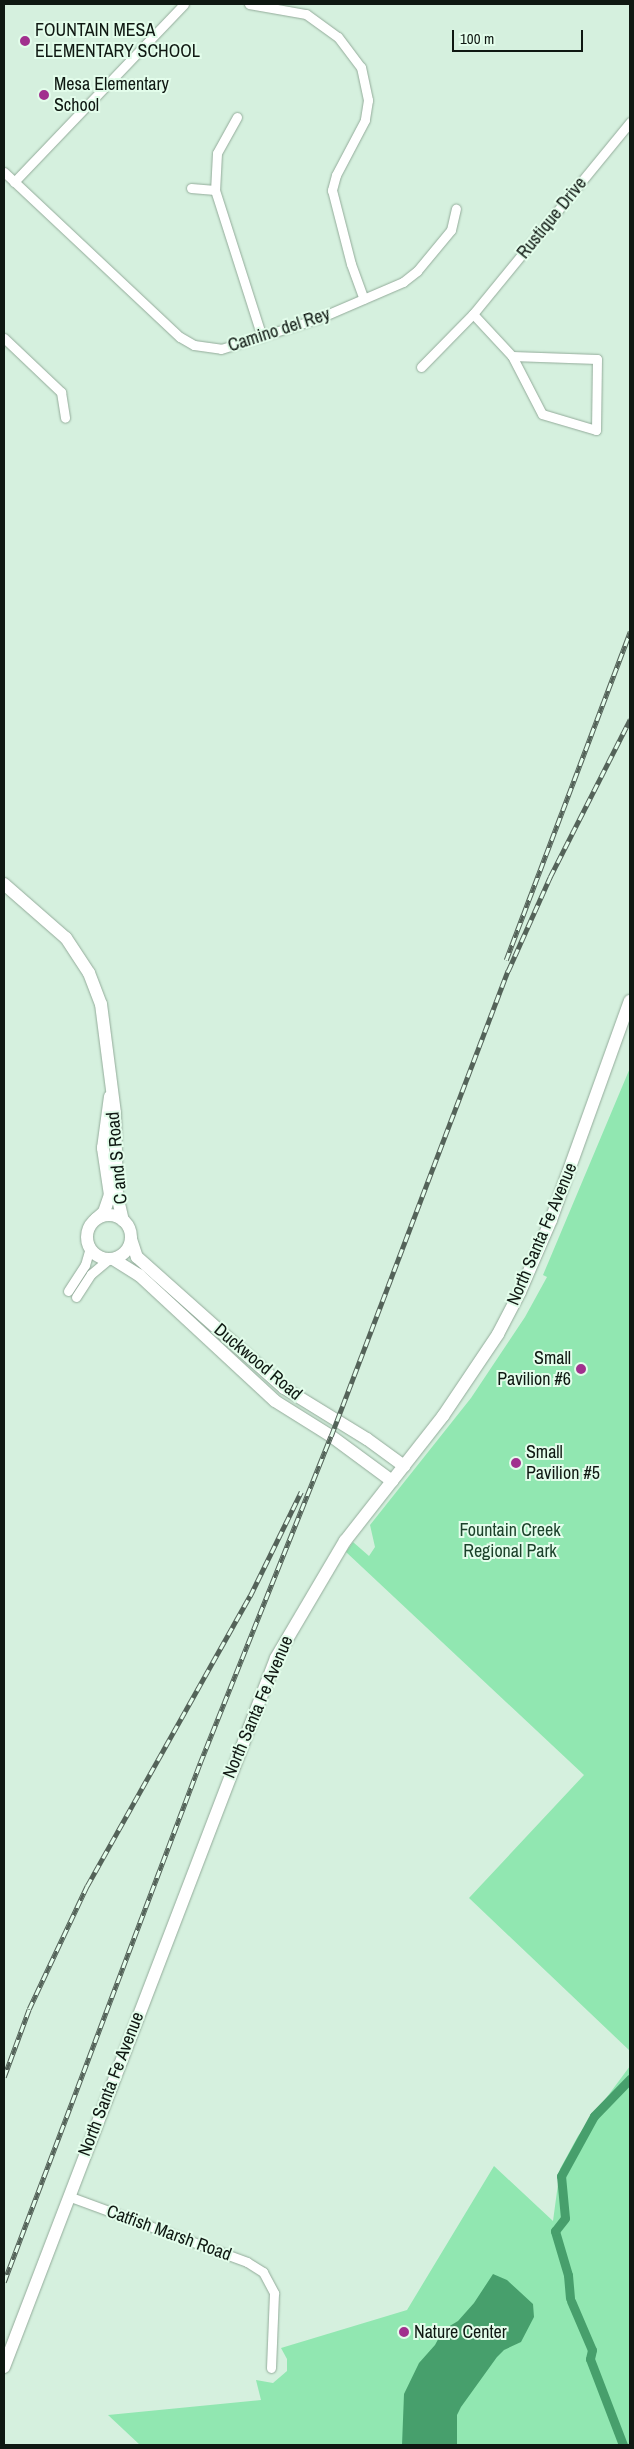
<!DOCTYPE html>
<html>
<head>
<meta charset="utf-8">
<style>
	body { margin:0 }
	#map { position:relative; width:634px; height:2449px; overflow:hidden; background:#d5f0de; font-family:"Archivo Narrow",sans-serif }
	div>[style] { position:absolute }
	.green>* { inset:0; background:#91e7b1 }
	.water>* { inset:0; background:#479f6c }
	.canal>* { height:9px; margin:-4.5px; padding:0 4.5px; transform-origin:4.5px; border-radius:4.5px; background:#479f6c }
	.roads { filter:drop-shadow(0 0 1px #93ab9a) drop-shadow(0 0 1px #93ab9a) }
	.minor>* { height:9px; margin:-4.5px; padding:0 4.5px; transform-origin:4.5px; border-radius:4.5px; background:#fff }
	.secondary>* { height:12px; margin:-6px; padding:0 6px; transform-origin:6px; border-radius:6px; background:#fff }
	.secondary>.ring { margin:-6px; padding:0; box-sizing:content-box; background:none; border:12px solid #fff; border-radius:50% }
	.rail>* { height:4.5px; margin-top:-2.25px; transform-origin:0; background:repeating-linear-gradient(90deg,#e3fdeb 0 8px,#546359 0 16px); box-sizing:border-box; border-block:1px solid #546359 }
	.dots>* { width:14px; height:14px; translate:-50% -50%; box-sizing:border-box; border:2px solid #e3fdeb; border-radius:50% }
	span { translate:-50% -50%; white-space:nowrap; text-align:center; line-height:1.15; -webkit-text-stroke:4px #e3fdeb; paint-order:stroke }
	.poi-label { font-size:18px; color:#0f1812 }
	.left { translate:0 -50%; text-align:left }
	.right { translate:-100% -50%; text-align:right }
	.street-label { font-size:18px; color:#0f1812 }
	.park-label { font-size:18px; color:#1b412a }
	.frame { position:absolute; inset:0; border:5px solid #0f1812; pointer-events:none }
	.scale { position:absolute; left:452px; top:30px; width:131px; height:22px; box-sizing:border-box; border:2px solid #0f1812; border-top:0; padding-left:6px; font-size:15px; line-height:18px; white-space:nowrap; color:#0f1812; -webkit-text-stroke:4px #e3fdeb; paint-order:stroke }
</style>
</head>
<body>
<div id="map">
	<div class="green">
		<i style="clip-path:polygon(630px 1068px,630px 2051px,469px 1898px,584px 1775px,346px 1552px,353px 1542px,369px 1556px,375px 1547px,370px 1525px,471px 1398px,525px 1317px,547px 1277px,543px 1275px)"></i>
		<i style="clip-path:polygon(630px 2066px,630px 2445px,140px 2445px,108px 2415px,261px 2400px,256px 2380px,273px 2383px,287px 2371px,287px 2359px,281px 2348px,407px 2310px,494px 2166px,553px 2221px,560px 2169px,578px 2136px)"></i>
	</div>
	<div class="water">
		<i style="clip-path:polygon(493px 2274px,507px 2280px,533px 2304px,534px 2317px,521px 2342px,504px 2350px,497px 2357px,461px 2407px,457px 2415px,457px 2445px,402px 2445px,404px 2394px,419px 2363px,435px 2345px,443px 2330px,458px 2321px,474px 2303px)"></i>
	</div>
	<div class="canal">
		<i style="left:570px;top:2298px;width:23px;rotate:-95deg"></i>
		<i style="left:568px;top:2275px;width:46px;rotate:-106.5deg"></i>
		<i style="left:555px;top:2231px;width:16px;rotate:-52deg"></i>
		<i style="left:565px;top:2218px;width:42px;rotate:-95.4deg"></i>
		<i style="left:561px;top:2176px;width:68px;rotate:-61.2deg"></i>
		<i style="left:594px;top:2116px;width:52px;rotate:-45.8deg"></i>
		<i style="left:571px;top:2301px;width:53px;rotate:66.8deg"></i>
		<i style="left:592px;top:2350px;width:9px;rotate:103deg"></i>
		<i style="left:590px;top:2359px;width:92px;rotate:69deg"></i>
	</div>
	<div class="roads">
		<div class="minor">
			<i style="left:249px;top:4px;width:58px;rotate:10deg"></i>
			<i style="left:306px;top:14px;width:39px;rotate:36deg"></i>
			<i style="left:338px;top:37px;width:38px;rotate:53deg"></i>
			<i style="left:361px;top:67px;width:34px;rotate:78deg"></i>
			<i style="left:368px;top:100px;width:20px;rotate:99deg"></i>
			<i style="left:365px;top:120px;width:62px;rotate:117.8deg"></i>
			<i style="left:336px;top:175px;width:16px;rotate:105deg"></i>
			<i style="left:332px;top:190px;width:76px;rotate:75.6deg"></i>
			<i style="left:351px;top:264px;width:37px;rotate:70deg"></i>
			<i style="left:237px;top:117px;width:41px;rotate:119.1deg"></i>
			<i style="left:217px;top:153px;width:37px;rotate:93deg"></i>
			<i style="left:215px;top:190px;width:154px;rotate:72.3deg"></i>
			<i style="left:4px;top:172px;width:241px;rotate:43.2deg"></i>
			<i style="left:180px;top:337px;width:16px;rotate:30deg"></i>
			<i style="left:194px;top:345px;width:27px;rotate:8deg"></i>
			<i style="left:221px;top:349px;width:101px;rotate:-17.4deg"></i>
			<i style="left:317px;top:319px;width:94px;rotate:-23.3deg"></i>
			<i style="left:403px;top:282px;width:18px;rotate:-38deg"></i>
			<i style="left:417px;top:271px;width:53px;rotate:-50.3deg"></i>
			<i style="left:451px;top:230px;width:22px;rotate:-77deg"></i>
			<i style="left:14px;top:182px;width:246px;rotate:-46.3deg"></i>
			<i style="left:191px;top:188px;width:24px;rotate:5deg"></i>
			<i style="left:473px;top:314px;width:57px;rotate:47.1deg"></i>
			<i style="left:512px;top:356px;width:85px;rotate:2deg"></i>
			<i style="left:597px;top:359px;width:71px;rotate:90.8deg"></i>
			<i style="left:596px;top:430px;width:56px;rotate:-163.5deg"></i>
			<i style="left:542px;top:414px;width:65px;rotate:-117.3deg"></i>
			<i style="left:4px;top:338px;width:79px;rotate:43.5deg"></i>
			<i style="left:61px;top:392px;width:26px;rotate:81deg"></i>
			<i style="left:421px;top:367px;width:74px;rotate:-45.5deg"></i>
			<i style="left:473px;top:314px;width:248px;rotate:-50.7deg"></i>
			<i style="left:68px;top:1291px;width:31px;rotate:-57deg"></i>
			<i style="left:85px;top:1265px;width:19px;rotate:-74deg"></i>
			<i style="left:76px;top:1297px;width:27px;rotate:-57deg"></i>
			<i style="left:91px;top:1274px;width:23px;rotate:-40deg"></i>
			<i style="left:68px;top:2196px;width:191px;rotate:20.2deg"></i>
			<i style="left:247px;top:2262px;width:19px;rotate:32deg"></i>
			<i style="left:263px;top:2272px;width:24px;rotate:62deg"></i>
			<i style="left:274px;top:2293px;width:75px;rotate:92.3deg"></i>
		</div>
		<div class="secondary">
			<i style="left:4px;top:884px;width:82px;rotate:41.1deg"></i>
			<i style="left:66px;top:938px;width:42px;rotate:56.7deg"></i>
			<i style="left:89px;top:973px;width:33px;rotate:69deg"></i>
			<i style="left:101px;top:1004px;width:110px;rotate:82.7deg"></i>
			<i style="left:115px;top:1113px;width:82px;rotate:88.6deg"></i>
			<i style="left:117px;top:1195px;width:26px;rotate:77deg"></i>
			<i class="ring" style="left:87px;top:1215px;width:32px;height:32px"></i>
			<i style="left:96px;top:1219px;width:11px;rotate:-41deg"></i>
			<i style="left:104px;top:1212px;width:18px;rotate:-71deg"></i>
			<i style="left:110px;top:1195px;width:48px;rotate:-98.5deg"></i>
			<i style="left:103px;top:1148px;width:52px;rotate:-82.3deg"></i>
			<i style="left:131px;top:1239px;width:19px;rotate:72deg"></i>
			<i style="left:137px;top:1257px;width:197px;rotate:41.7deg"></i>
			<i style="left:284px;top:1388px;width:97px;rotate:31.6deg"></i>
			<i style="left:367px;top:1439px;width:46px;rotate:36.1deg"></i>
			<i style="left:113px;top:1259px;width:31px;rotate:32deg"></i>
			<i style="left:139px;top:1275px;width:185px;rotate:42.8deg"></i>
			<i style="left:275px;top:1401px;width:66px;rotate:32deg"></i>
			<i style="left:331px;top:1436px;width:76px;rotate:36.4deg"></i>
			<i style="left:4px;top:2367px;width:759px;rotate:-69.01deg"></i>
			<i style="left:276px;top:1658px;width:136px;rotate:-59.5deg"></i>
			<i style="left:345px;top:1541px;width:159px;rotate:-51.9deg"></i>
			<i style="left:443px;top:1416px;width:99px;rotate:-56.1deg"></i>
			<i style="left:498px;top:1334px;width:47px;rotate:-62.4deg"></i>
			<i style="left:520px;top:1292px;width:78px;rotate:-66.7deg"></i>
			<i style="left:551px;top:1220px;width:233px;rotate:-70.2deg"></i>
		</div>
	</div>
	<div class="rail">
		<i style="left:506px;top:960px;width:351px;rotate:-69.3deg"></i>
		<i style="left:4px;top:2077px;width:72px;rotate:-69.8deg"></i>
		<i style="left:29px;top:2009px;width:136px;rotate:-64.8deg"></i>
		<i style="left:87px;top:1886px;width:333px;rotate:-60.7deg"></i>
		<i style="left:250px;top:1596px;width:116px;rotate:-63.9deg"></i>
		<i style="left:4px;top:2282px;width:555px;rotate:-69.31deg"></i>
		<i style="left:200px;top:1763px;width:352px;rotate:-68.2deg"></i>
		<i style="left:331px;top:1436px;width:498px;rotate:-69.2deg"></i>
		<i style="left:508px;top:971px;width:103px;rotate:-65.9deg"></i>
		<i style="left:550px;top:877px;width:177px;rotate:-63.1deg"></i>
	</div>
	<div class="dots">
		<i style="left:25px;top:41px;background:#a1308e"></i>
		<i style="left:44px;top:95px;background:#a1308e"></i>
		<i style="left:581px;top:1369px;background:#a1308e"></i>
		<i style="left:516px;top:1463px;background:#a1308e"></i>
		<i style="left:404px;top:2332px;background:#a1308e"></i>
	</div>
	<div class="poi-label">
		<span class="left" style="left:35px;top:41px">FOUNTAIN MESA<br>ELEMENTARY SCHOOL</span>
		<span class="left" style="left:54px;top:95px">Mesa Elementary<br>School</span>
		<span class="right" style="left:571px;top:1369px">Small<br>Pavilion #6</span>
		<span class="left" style="left:526px;top:1463px">Small<br>Pavilion #5</span>
		<span class="left" style="left:414px;top:2332px">Nature Center</span>
	</div>
	<div class="street-label">
		<span style="left:552px;top:218px;rotate:-51deg">Rustique Drive</span>
		<span style="left:279px;top:330px;rotate:-18deg">Camino del Rey</span>
		<span style="left:117px;top:1158px;rotate:-95deg">C and S Road</span>
		<span style="left:542px;top:1234px;rotate:-67deg">North Santa Fe Avenue</span>
		<span style="left:258px;top:1362px;rotate:40deg">Duckwood Road</span>
		<span style="left:258px;top:1707px;rotate:-67deg">North Santa Fe Avenue</span>
		<span style="left:111px;top:2084px;rotate:-69deg">North Santa Fe Avenue</span>
		<span style="left:169px;top:2233px;rotate:20deg">Catfish Marsh Road</span>
	</div>
	<div class="park-label">
		<span style="left:510px;top:1541px">Fountain Creek<br>Regional Park</span>
	</div>
	<div class="frame"></div>
	<div class="scale">100 m</div>
</div>
</body>
</html>
